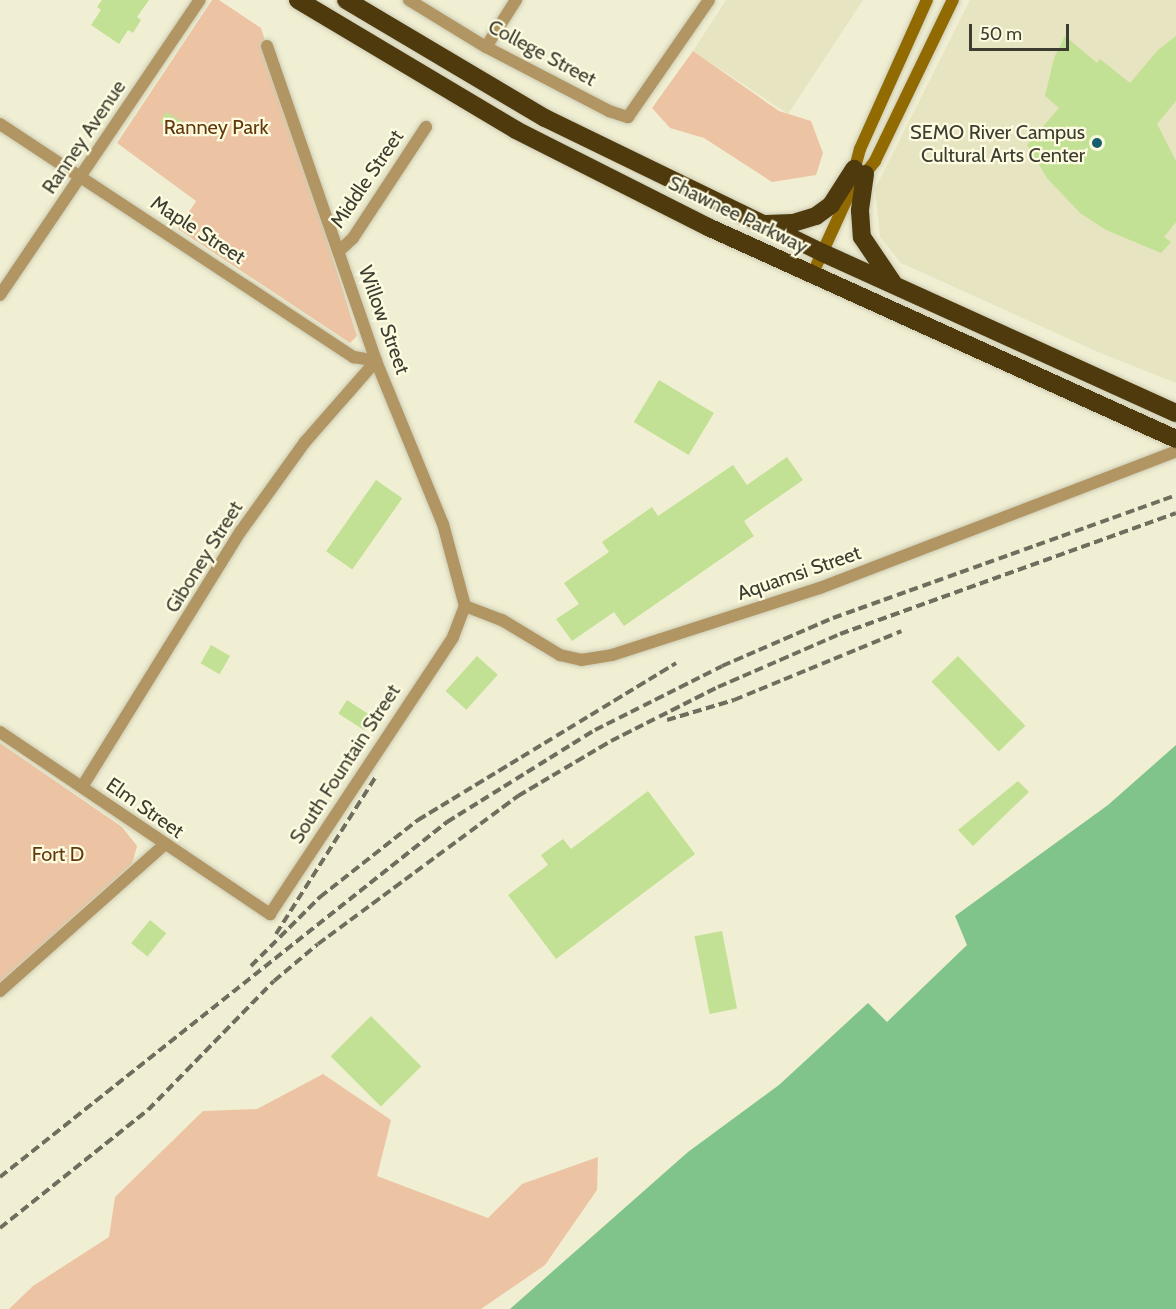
<!DOCTYPE html>
<html>
<head>
<meta charset="utf-8">
<style>
	body { margin:0 }
	#map { position:relative; width:1176px; height:1309px; overflow:hidden; background:#f0efd3; font-family:Cabin,sans-serif }
	div>[style] { position:absolute }
	.built>* { inset:0; background:#e7e4c1 }
	.green>* { inset:0; background:#edc4a3 }
	.water>* { inset:0; background:#81c48b }
	.building>* { inset:0; background:#c2e194; transform-origin:0 0 }
	.roads { filter:drop-shadow(0 0 2px #cccbb3) drop-shadow(0 0 2px #cccbb3) }
	.street>* { height:12px; margin:-6px; padding:0 6px; transform-origin:6px; border-radius:6px; background:#b19563 }
	.secondary>* { height:12px; margin:-6px; padding:0 6px; transform-origin:6px; border-radius:6px; background:#926a02 }
	.highway>* { height:18px; margin:-9px; padding:0 9px; transform-origin:9px; border-radius:9px; background:#4f3a0d }
	.rail>* { height:4px; margin-top:-2px; transform-origin:0; background:repeating-linear-gradient(90deg,#6f6e5e 0 9px,transparent 0 13.5px) }
	.dots>* { width:16px; height:16px; translate:-50% -50%; box-sizing:border-box; border:3px solid #fefce0; border-radius:50% }
	span { translate:-50% -50%; white-space:nowrap; text-align:center; line-height:1.15; -webkit-text-stroke:4.5px #fefce0; paint-order:stroke }
	.street-label { font-size:20px; color:#3d3c31 }
	.park-label { font-size:20px; color:#62380c }
	.poi-label { font-size:20px; color:#3d3c31 }
	.right { translate:-100% -50%; text-align:right }
	.scale { position:absolute; left:969px; top:24px; width:100px; height:27px; box-sizing:border-box; border:3px solid #3d3c31; border-top:0; padding-left:8px; font-size:18px; line-height:21px; white-space:nowrap; color:#3d3c31; -webkit-text-stroke:4px #fefce0; paint-order:stroke }
</style>
</head>
<body>
<div id="map">
	<div class="built">
		<i style="clip-path:polygon(726px 0,863px 0,788px 114px,693px 51px)"></i>
		<i style="clip-path:polygon(970px 0,1176px 0,1176px 383px,1098px 352px,901px 263px,880px 237px,875px 189px)"></i>
	</div>
	<div class="green">
		<i style="clip-path:polygon(212px 0,219px 0,261px 28px,357px 336px,350px 343px,178px 229px,196px 201px,117px 143px)"></i>
		<i style="clip-path:polygon(693px 51px,779px 111px,811px 121px,823px 153px,816px 175px,772px 182px,704px 138px,670px 128px,652px 108px)"></i>
		<i style="clip-path:polygon(0 743px,122px 827px,137px 846px,132px 864px,0 982px)"></i>
		<i style="clip-path:polygon(323px 1074px,391px 1120px,377px 1176px,488px 1218px,522px 1184px,598px 1157px,597px 1190px,545px 1265px,481px 1309px,9px 1309px,33px 1286px,109px 1237px,115px 1197px,203px 1111px,257px 1109px)"></i>
	</div>
	<div class="water">
		<i style="clip-path:polygon(1176px 745px,1176px 1309px,510px 1309px,688px 1152px,779px 1085px,868px 1003px,887px 1022px,967px 945px,955px 916px,1108px 805px)"></i>
	</div>
	<div class="building">
		<i style="clip-path:polygon(102px 0,149px 0,137px 17px,141px 20px,133px 33px,128px 30px,119px 44px,91px 25px,101px 10px,97px 7px)"></i>
		<i style="clip-path:polygon(1065px 36px,1097px 63px,1100px 59px,1130px 83px,1158px 50px,1176px 36px,1176px 101px,1157px 124px,1176px 161px,1176px 222px,1164px 237px,1171px 242px,1161px 253px,1106px 230px,1080px 213px,1047px 178px,1027px 145px,1059px 108px,1045px 96px,1054px 58px)"></i>
		<i style="left:166px;top:112px;width:28px;height:12px;rotate:30deg"></i>
		<i style="left:659px;top:380px;width:64px;height:49px;rotate:31deg"></i>
		<i style="clip-path:polygon(787px 457px,803px 480px,744px 521px,754px 536px,624px 626px,614px 612px,572px 641px,556px 619px,579px 604px,564px 583px,609px 552px,602px 542px,652px 507px,658px 516px,733px 465px,747px 485px)"></i>
		<i style="left:376px;top:480px;width:32px;height:87px;rotate:35deg"></i>
		<i style="left:211px;top:645px;width:22px;height:21px;rotate:30deg"></i>
		<i style="left:477px;top:656px;width:28px;height:47px;rotate:42deg"></i>
		<i style="left:958px;top:656px;width:97px;height:37px;rotate:46deg"></i>
		<i style="left:347px;top:700px;width:31px;height:16px;rotate:33deg"></i>
		<i style="clip-path:polygon(1018px 781px,1029px 792px,973px 846px,958px 830px)"></i>
		<i style="clip-path:polygon(648px 791px,695px 854px,556px 959px,508px 895px,548px 865px,541px 855px,563px 839px,571px 849px)"></i>
		<i style="left:150px;top:920px;width:21px;height:30px;rotate:39deg"></i>
		<i style="left:722px;top:931px;width:79px;height:28px;rotate:79deg"></i>
		<i style="left:371px;top:1016px;width:71px;height:57px;rotate:45deg"></i>
	</div>
	<div class="roads">
		<div class="street">
			<i style="left:409px;top:0;width:90px;rotate:31.4deg"></i>
			<i style="left:486px;top:47px;width:139px;rotate:27.5deg"></i>
			<i style="left:609px;top:111px;width:20px;rotate:18deg"></i>
			<i style="left:628px;top:117px;width:142px;rotate:-55.3deg"></i>
			<i style="left:267px;top:46px;width:333px;rotate:70.9deg"></i>
			<i style="left:376px;top:361px;width:176px;rotate:67.7deg"></i>
			<i style="left:443px;top:524px;width:85px;rotate:75deg"></i>
			<i style="left:486px;top:47px;width:56px;rotate:-57.4deg"></i>
			<i style="left:0;top:124px;width:424px;rotate:33.4deg"></i>
			<i style="left:354px;top:357px;width:22px;rotate:10deg"></i>
			<i style="left:339px;top:251px;width:19px;rotate:-43deg"></i>
			<i style="left:353px;top:238px;width:133px;rotate:-56.7deg"></i>
			<i style="left:0;top:295px;width:356px;rotate:-55.9deg"></i>
			<i style="left:0;top:732px;width:326px;rotate:34deg"></i>
			<i style="left:270px;top:914px;width:332px;rotate:-56.5deg"></i>
			<i style="left:453px;top:637px;width:33px;rotate:-69deg"></i>
			<i style="left:465px;top:606px;width:40px;rotate:21deg"></i>
			<i style="left:502px;top:620px;width:68px;rotate:31.1deg"></i>
			<i style="left:560px;top:655px;width:22px;rotate:13deg"></i>
			<i style="left:581px;top:660px;width:31px;rotate:-9deg"></i>
			<i style="left:612px;top:655px;width:219px;rotate:-17.9deg"></i>
			<i style="left:820px;top:588px;width:381px;rotate:-21deg"></i>
			<i style="left:82px;top:787px;width:301px;rotate:-58.2deg"></i>
			<i style="left:241px;top:531px;width:110px;rotate:-54.3deg"></i>
			<i style="left:305px;top:442px;width:108px;rotate:-48.8deg"></i>
			<i style="left:0;top:991px;width:220px;rotate:-41.7deg"></i>
		</div>
		<div class="secondary">
			<i style="left:853px;top:175px;width:27px;rotate:-75deg"></i>
			<i style="left:860px;top:149px;width:163px;rotate:-65.8deg"></i>
			<i style="left:812px;top:275px;width:91px;rotate:-65.4deg"></i>
			<i style="left:850px;top:192px;width:40px;rotate:-51deg"></i>
			<i style="left:875px;top:161px;width:179px;rotate:-64.2deg"></i>
		</div>
		<div class="highway">
			<i style="left:298px;top:0;width:254px;rotate:30.8deg"></i>
			<i style="left:516px;top:130px;width:215px;rotate:26.8deg"></i>
			<i style="left:708px;top:227px;width:514px;rotate:24.37deg"></i>
			<i style="left:346px;top:0;width:231px;rotate:30.7deg"></i>
			<i style="left:545px;top:118px;width:309px;rotate:25.9deg"></i>
			<i style="left:823px;top:253px;width:388px;rotate:24.4deg"></i>
			<i style="left:865px;top:174px;width:37px;rotate:98deg"></i>
			<i style="left:860px;top:211px;width:26px;rotate:86deg"></i>
			<i style="left:862px;top:237px;width:55px;rotate:56deg"></i>
			<i style="left:766px;top:224px;width:27px;rotate:-2deg"></i>
			<i style="left:793px;top:223px;width:24px;rotate:-17deg"></i>
			<i style="left:816px;top:216px;width:19px;rotate:-36deg"></i>
			<i style="left:831px;top:205px;width:43px;rotate:-57.4deg"></i>
		</div>
	</div>
	<div class="rail">
		<i style="left:667px;top:720px;width:70px;rotate:-16.6deg"></i>
		<i style="left:734px;top:700px;width:181px;rotate:-22.4deg"></i>
		<i style="left:276px;top:934px;width:185px;rotate:-57.6deg"></i>
		<i style="left:251px;top:966px;width:98px;rotate:-45deg"></i>
		<i style="left:320px;top:897px;width:125px;rotate:-38.2deg"></i>
		<i style="left:418px;top:820px;width:302px;rotate:-31.3deg"></i>
		<i style="left:0;top:1177px;width:571px;rotate:-38.46deg"></i>
		<i style="left:447px;top:822px;width:174px;rotate:-31.9deg"></i>
		<i style="left:595px;top:730px;width:142px;rotate:-26.7deg"></i>
		<i style="left:722px;top:666px;width:121px;rotate:-23.4deg"></i>
		<i style="left:833px;top:618px;width:364px;rotate:-19.7deg"></i>
		<i style="left:0;top:1228px;width:189px;rotate:-38.6deg"></i>
		<i style="left:148px;top:1110px;width:180px;rotate:-45.7deg"></i>
		<i style="left:274px;top:981px;width:57px;rotate:-40.1deg"></i>
		<i style="left:318px;top:944px;width:249px;rotate:-36.5deg"></i>
		<i style="left:518px;top:796px;width:108px;rotate:-30.6deg"></i>
		<i style="left:611px;top:741px;width:120px;rotate:-26.8deg"></i>
		<i style="left:718px;top:687px;width:133px;rotate:-23.5deg"></i>
		<i style="left:840px;top:634px;width:357px;rotate:-19.8deg"></i>
	</div>
	<div class="dots">
		<i style="left:1097px;top:143px;background:#16606e"></i>
	</div>
	<div class="street-label">
		<span style="left:542px;top:53px;rotate:28deg">College Street</span>
		<span style="left:84px;top:137px;rotate:-56deg">Ranney Avenue</span>
		<span style="left:367px;top:179px;rotate:-56deg">Middle Street</span>
		<span style="left:738px;top:215px;rotate:26deg">Shawnee Parkway</span>
		<span style="left:198px;top:230px;rotate:33deg">Maple Street</span>
		<span style="left:384px;top:320px;rotate:70deg">Willow Street</span>
		<span style="left:204px;top:557px;rotate:-58deg">Giboney Street</span>
		<span style="left:799px;top:573px;rotate:-19deg">Aquamsi Street</span>
		<span style="left:345px;top:764px;rotate:-57deg">South Fountain Street</span>
		<span style="left:145px;top:808px;rotate:35deg">Elm Street</span>
	</div>
	<div class="park-label">
		<span style="left:216px;top:127px">Ranney Park</span>
		<span style="left:58px;top:854px">Fort D</span>
	</div>
	<div class="poi-label">
		<span class="right" style="left:1085px;top:144px">SEMO River Campus<br>Cultural Arts Center</span>
	</div>
	<div class="scale">50 m</div>
</div>
</body>
</html>
